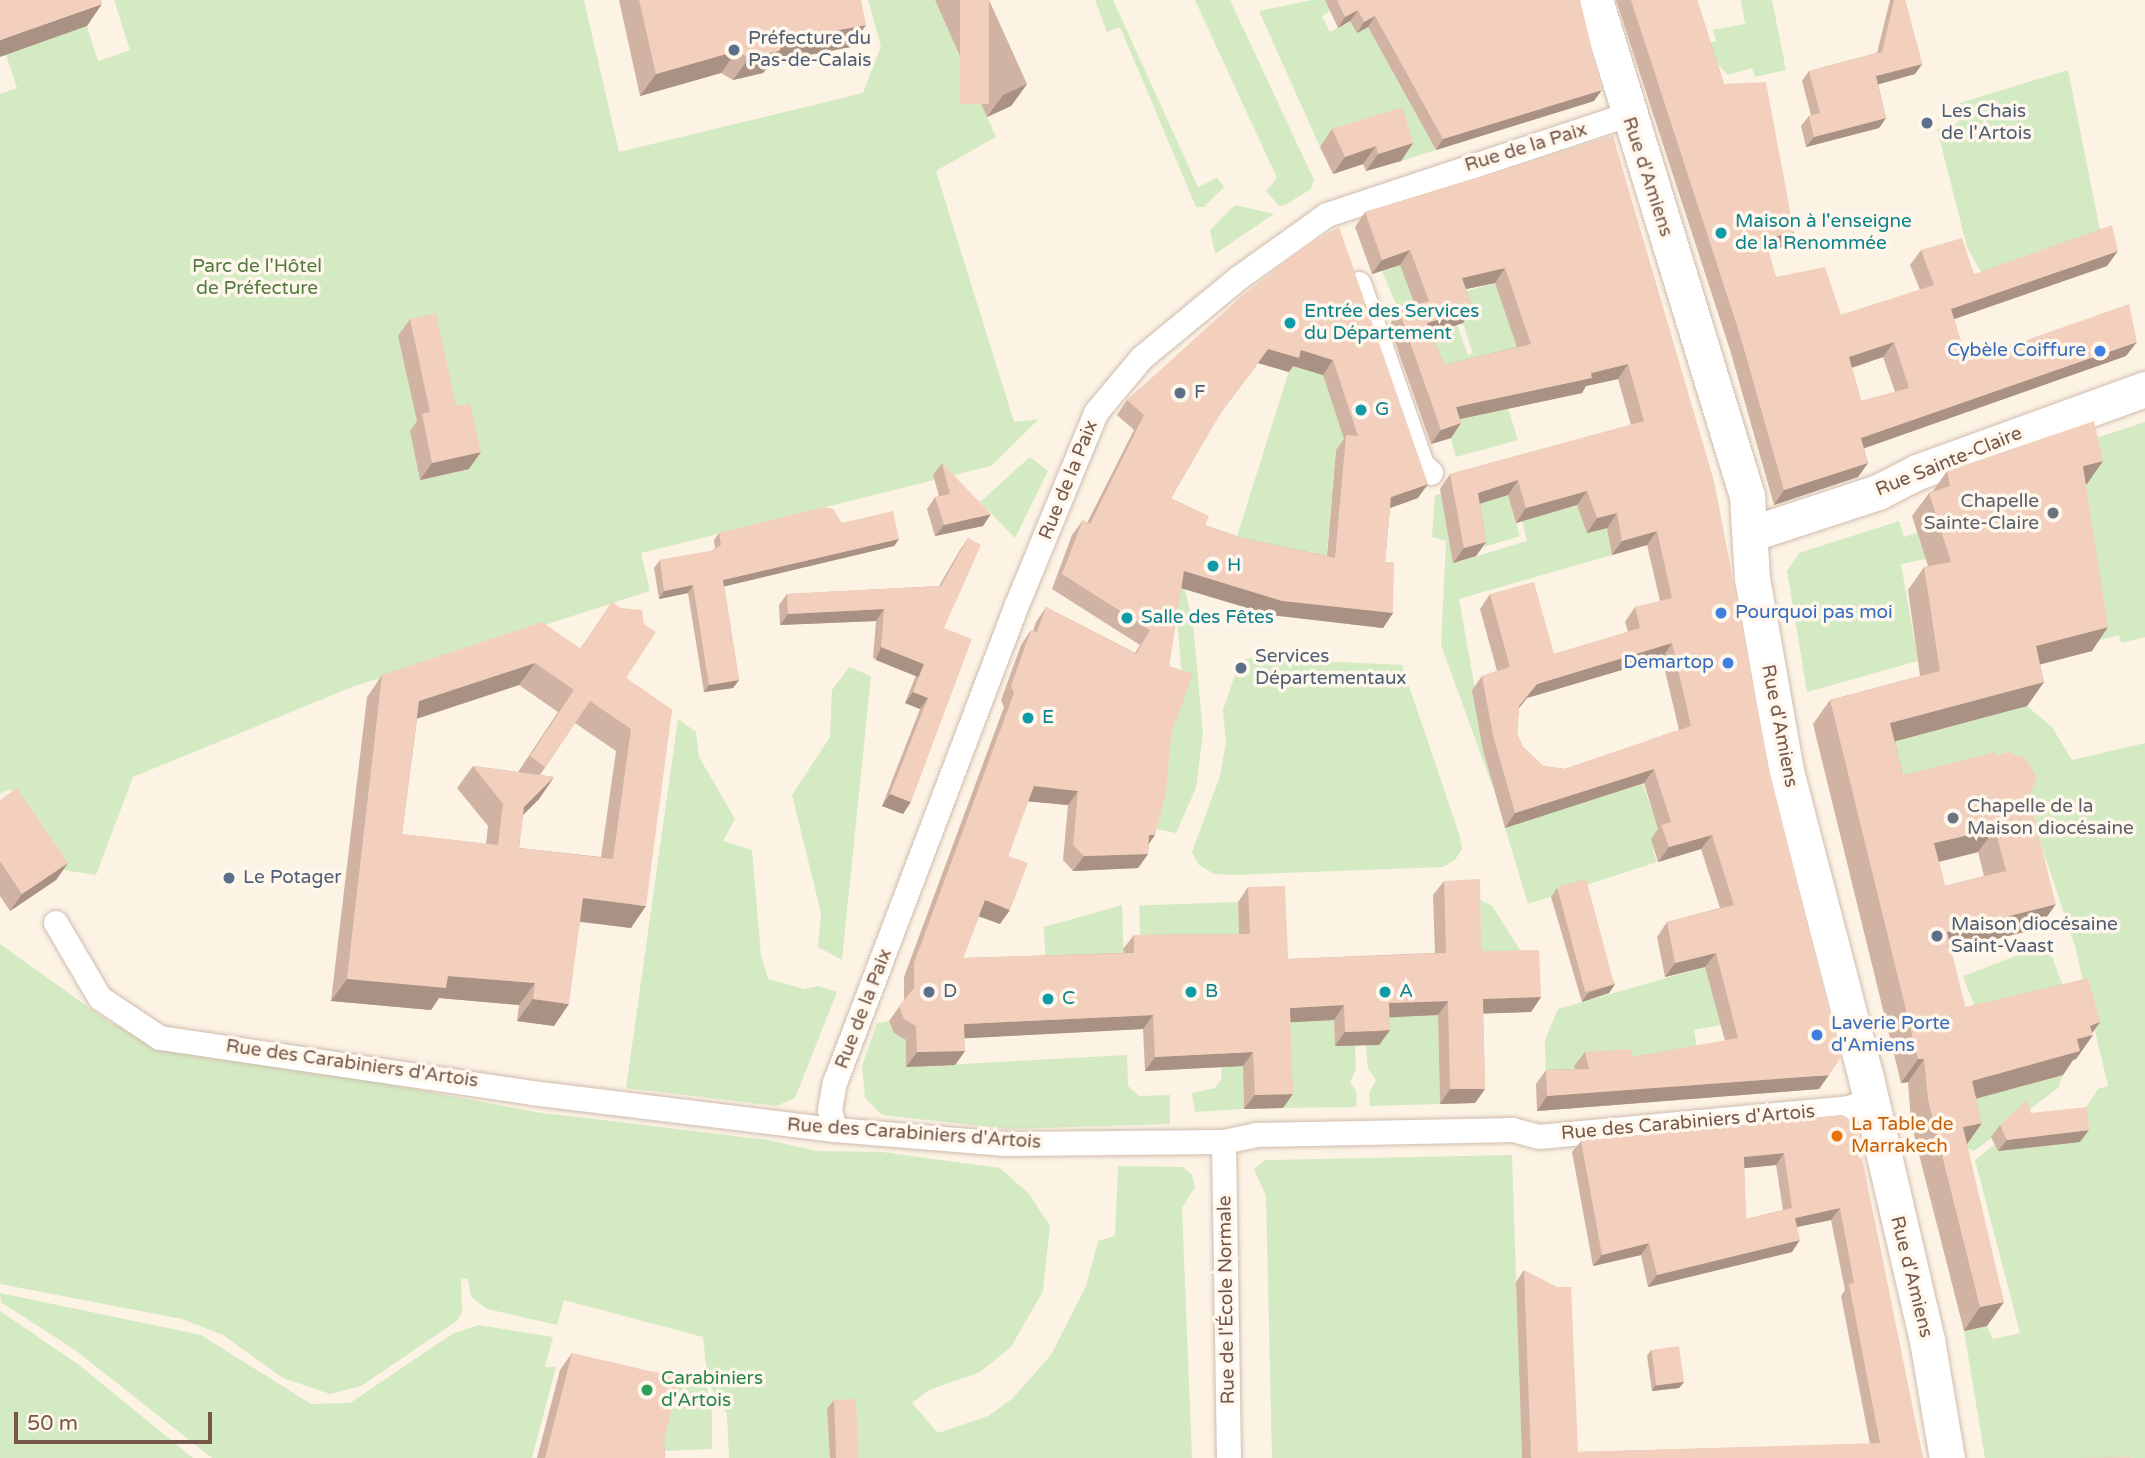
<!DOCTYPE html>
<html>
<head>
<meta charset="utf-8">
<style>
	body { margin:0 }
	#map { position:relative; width:2145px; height:1458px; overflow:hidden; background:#fcf3e5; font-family:"Varela Round",sans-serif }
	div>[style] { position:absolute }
	.green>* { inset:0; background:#d4eac3; transform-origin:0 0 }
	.roads { filter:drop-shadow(0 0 2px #d0bcae) drop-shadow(0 0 2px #d0bcae) }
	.street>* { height:24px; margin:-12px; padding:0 12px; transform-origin:12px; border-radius:12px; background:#fff }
	.secondary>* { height:35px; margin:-17.5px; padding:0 17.5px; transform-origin:17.5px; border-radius:17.5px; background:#fff }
	.wall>* { inset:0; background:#d0b3a3 }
	.shaded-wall>* { inset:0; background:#a99284; transform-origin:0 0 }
	.building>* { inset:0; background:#f2d0bd; transform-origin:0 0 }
	.dots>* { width:19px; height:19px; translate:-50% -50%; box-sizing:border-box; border:4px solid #fff7eb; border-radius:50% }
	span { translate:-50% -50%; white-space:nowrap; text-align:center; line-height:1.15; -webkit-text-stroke:7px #fff7eb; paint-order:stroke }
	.service-label { font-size:19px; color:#4e5e75 }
	.left { translate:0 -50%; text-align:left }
	.street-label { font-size:19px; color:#76584a }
	.culture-label { font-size:19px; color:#0d838f }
	.park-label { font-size:19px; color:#547b42 }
	.shop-label { font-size:19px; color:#366cbe }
	.right { translate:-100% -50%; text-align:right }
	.worship-label { font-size:19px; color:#5b616d }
	.food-label { font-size:19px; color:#c56008 }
	.leisure-label { font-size:19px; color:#27864d }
	.scale { position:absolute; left:14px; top:1412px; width:198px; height:32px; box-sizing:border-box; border:4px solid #76584a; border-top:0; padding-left:9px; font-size:21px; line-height:24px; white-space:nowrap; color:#76584a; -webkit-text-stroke:5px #fff7eb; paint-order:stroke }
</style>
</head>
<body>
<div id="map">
	<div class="green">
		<i style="clip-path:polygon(114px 0,584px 0,619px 152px,863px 93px,881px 46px,868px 0,935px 0,996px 137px,936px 171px,1014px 422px,1039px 419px,991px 466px,641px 553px,650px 591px,352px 687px,133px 777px,96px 875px,64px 870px,10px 789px,0 794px,0 94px,17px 88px,6px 55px,87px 26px,98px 61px,130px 50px)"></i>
		<i style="clip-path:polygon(1095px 0,1113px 0,1198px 187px,1217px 178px,1224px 187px,1204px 207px,1196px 207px,1120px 27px,1107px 32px)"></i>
		<i style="clip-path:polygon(1195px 0,1230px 0,1314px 180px,1311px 189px,1285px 205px,1279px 206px,1266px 191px,1277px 178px)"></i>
		<i style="clip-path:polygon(1312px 0,1325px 0,1330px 11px,1322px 16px,1330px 32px,1350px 21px,1357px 33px,1368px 27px,1436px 150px,1401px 161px,1320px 147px,1259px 11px)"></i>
		<i style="clip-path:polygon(1741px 0,1772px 0,1786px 70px,1755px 77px,1752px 68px,1728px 75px,1700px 46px,1716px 41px,1713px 30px,1745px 24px)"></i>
		<i style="clip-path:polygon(2068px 70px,2102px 240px,1986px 281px,1967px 247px,1937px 129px,1958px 123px,1953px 105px)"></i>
		<i style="clip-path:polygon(1235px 205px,1274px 214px,1215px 254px,1210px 230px)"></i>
		<i style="clip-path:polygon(1511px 245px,1521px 358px,1502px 389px,1518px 440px,1456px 457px,1446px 422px,1396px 344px,1441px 330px,1403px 321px,1382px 271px,1400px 265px,1409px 286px,1457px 325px,1468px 355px,1473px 353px,1453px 295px,1495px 283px)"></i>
		<i style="clip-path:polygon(1291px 365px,1323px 375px,1346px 444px,1336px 450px,1325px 572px,1232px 552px)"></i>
		<i style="clip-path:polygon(2145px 422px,2145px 637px,2121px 643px,2119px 635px,2090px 643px,2066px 490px,2078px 444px)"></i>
		<i style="clip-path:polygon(1030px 457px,1048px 471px,1015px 538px,980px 502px)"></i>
		<i style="clip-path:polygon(1441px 494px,1454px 563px,1527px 541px,1522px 521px,1596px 500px,1588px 533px,1615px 526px,1612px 555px,1459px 599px,1492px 785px,1441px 645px,1446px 541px,1432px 537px,1435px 495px)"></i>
		<i style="left:1508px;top:495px;width:43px;height:42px;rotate:74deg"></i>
		<i style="clip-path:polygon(1899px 521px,1904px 537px,1917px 533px,1926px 559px,1901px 564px,1918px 661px,1807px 692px,1787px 571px,1799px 553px)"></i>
		<i style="clip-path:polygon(1174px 585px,1185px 590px,1193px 622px,1203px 734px,1196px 788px,1176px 833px,1150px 828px,1162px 741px,1183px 689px)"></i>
		<i style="clip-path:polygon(1252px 658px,1402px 665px,1459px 834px,1462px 849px,1455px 860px,1443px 867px,1234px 875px,1214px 874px,1199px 865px,1192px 852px,1220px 776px,1226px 742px,1223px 710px,1240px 660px)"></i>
		<i style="clip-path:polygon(849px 667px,871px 676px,842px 960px,818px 947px,821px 913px,792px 795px,830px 737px,832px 690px)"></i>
		<i style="clip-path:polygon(2027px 706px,2052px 727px,2072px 760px,2145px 743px,2145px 1458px,1985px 1458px,1964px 1331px,1987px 1326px,1993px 1339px,2020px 1333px,1975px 1160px,1995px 1144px,1999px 1151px,2079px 1118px,2098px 1089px,2108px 1086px,2075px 946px,2036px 830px,2033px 807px,2021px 801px,1900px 796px,1874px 747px)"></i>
		<i style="clip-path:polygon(678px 719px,696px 732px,699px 757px,735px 819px,723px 841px,752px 850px,761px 956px,768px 979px,804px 989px,818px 986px,837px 992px,795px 1098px,776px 1106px,626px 1088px)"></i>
		<i style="clip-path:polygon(1642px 782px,1661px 836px,1653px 851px,1657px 862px,1528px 904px,1505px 828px)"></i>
		<i style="clip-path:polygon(1469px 894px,1492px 906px,1529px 964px,1471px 966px)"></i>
		<i style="left:1238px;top:902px;width:62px;height:99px;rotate:88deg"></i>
		<i style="clip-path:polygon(1122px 905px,1124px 967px,1046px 970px,1044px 927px)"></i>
		<i style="clip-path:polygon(0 944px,109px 1022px,140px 1037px,535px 1112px,768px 1140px,817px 1151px,882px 1152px,1000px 1168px,1029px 1194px,1050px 1226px,1043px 1291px,1011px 1347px,980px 1372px,929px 1390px,912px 1403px,938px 1433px,988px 1416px,1012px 1399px,1051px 1355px,1086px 1286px,1098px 1241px,1115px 1236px,1118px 1166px,1183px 1167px,1192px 1175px,1195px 1187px,1182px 1208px,1192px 1458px,729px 1458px,727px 1414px,708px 1383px,703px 1337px,564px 1300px,557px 1325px,487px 1309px,471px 1297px,468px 1279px,461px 1278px,462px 1312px,457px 1321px,361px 1386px,330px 1394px,283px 1378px,223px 1335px,182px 1319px,0 1284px)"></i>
		<i style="left:2047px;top:944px;width:47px;height:90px;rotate:69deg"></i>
		<i style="clip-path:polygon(1705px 967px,1721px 1025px,1694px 1030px,1700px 1070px,1546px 1084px,1545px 1040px,1558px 1009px)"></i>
		<i style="clip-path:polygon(1438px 1015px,1440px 1104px,1370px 1106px,1369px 1093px,1376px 1080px,1368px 1069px,1366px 1045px,1379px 1044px,1379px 1018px)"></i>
		<i style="clip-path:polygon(1334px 1020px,1335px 1046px,1355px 1045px,1356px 1070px,1350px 1082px,1357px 1093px,1356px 1107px,1283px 1108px,1280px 1023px)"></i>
		<i style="clip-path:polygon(889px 1021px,894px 1033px,906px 1038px,907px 1067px,1127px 1055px,1128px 1086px,1139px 1096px,1170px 1095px,1170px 1124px,1009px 1129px,882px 1115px,865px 1098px,862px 1066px,877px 1023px)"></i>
		<i style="clip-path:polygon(1242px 1035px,1244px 1109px,1195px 1112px,1192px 1093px,1215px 1088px,1221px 1080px,1224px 1037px)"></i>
		<i style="clip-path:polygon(2063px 1075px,2058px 1088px,1974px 1151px,1965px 1147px,1971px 1100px)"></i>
		<i style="clip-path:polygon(1512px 1155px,1522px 1458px,1272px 1458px,1266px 1196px,1254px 1169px,1265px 1160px)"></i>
		<i style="clip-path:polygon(0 1293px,201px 1335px,311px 1404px,350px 1403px,452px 1334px,479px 1325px,553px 1337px,545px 1367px,556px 1367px,532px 1458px,212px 1458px,75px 1350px,1px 1302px)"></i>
		<i style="clip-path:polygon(0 1311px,79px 1365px,193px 1458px,0 1458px)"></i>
		<i style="clip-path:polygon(692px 1373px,707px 1388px,712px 1402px,712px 1449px,664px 1451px,660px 1437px,675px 1385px)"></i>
	</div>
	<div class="roads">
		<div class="street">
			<i style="left:1359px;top:284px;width:192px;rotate:70.8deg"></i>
			<i style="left:1422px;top:465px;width:12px;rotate:42deg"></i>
			<i style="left:56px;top:923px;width:87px;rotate:59.6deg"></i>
			<i style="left:100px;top:998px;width:72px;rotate:33.7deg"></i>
			<i style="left:160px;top:1038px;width:376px;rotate:8.4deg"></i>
			<i style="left:532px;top:1093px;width:305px;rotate:7deg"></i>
			<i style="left:835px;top:1130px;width:171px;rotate:4.7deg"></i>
			<i style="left:1005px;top:1144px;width:219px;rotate:-0.5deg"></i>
			<i style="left:1224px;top:1142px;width:34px;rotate:-12deg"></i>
			<i style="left:1257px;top:1135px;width:256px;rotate:-1.1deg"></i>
			<i style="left:1513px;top:1130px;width:27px;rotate:15deg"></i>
			<i style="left:1539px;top:1137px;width:311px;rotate:-5.3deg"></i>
			<i style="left:1849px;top:1108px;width:23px;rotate:-18deg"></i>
			<i style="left:835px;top:1130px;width:21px;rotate:-104deg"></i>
			<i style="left:830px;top:1110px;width:27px;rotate:-80deg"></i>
			<i style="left:835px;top:1083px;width:511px;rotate:-69.16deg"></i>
			<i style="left:1017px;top:605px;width:208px;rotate:-67.6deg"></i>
			<i style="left:1096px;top:413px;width:72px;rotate:-50.1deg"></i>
			<i style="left:1142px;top:358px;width:126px;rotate:-39.5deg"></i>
			<i style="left:1239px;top:278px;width:108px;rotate:-35.6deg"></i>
			<i style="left:1327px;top:215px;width:317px;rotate:-18.4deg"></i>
			<i style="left:1224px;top:1142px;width:316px;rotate:89.1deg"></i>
		</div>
		<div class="secondary">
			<i style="left:1595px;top:0;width:519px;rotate:72.96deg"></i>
			<i style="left:1747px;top:496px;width:82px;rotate:86.5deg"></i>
			<i style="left:1752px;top:578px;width:196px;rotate:80deg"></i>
			<i style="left:1786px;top:771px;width:317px;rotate:75.4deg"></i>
			<i style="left:1866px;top:1078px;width:269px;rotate:76.9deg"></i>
			<i style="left:1927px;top:1340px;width:120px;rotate:80.4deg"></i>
			<i style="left:1753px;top:533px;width:132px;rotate:-18.2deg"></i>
			<i style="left:1878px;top:492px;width:44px;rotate:-27.1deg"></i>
			<i style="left:1917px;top:472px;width:243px;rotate:-20deg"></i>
		</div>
	</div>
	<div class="wall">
		<i style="clip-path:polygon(619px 0,861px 0,851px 47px,772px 62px,763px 73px,733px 80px,721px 73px,640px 96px)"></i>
		<i style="clip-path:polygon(935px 0,989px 0,1027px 84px,1011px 106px,987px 117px)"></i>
		<i style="clip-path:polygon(1325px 0,1580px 0,1594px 101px,1436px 150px,1368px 27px,1357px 33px,1350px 21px,1338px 28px)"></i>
		<i style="clip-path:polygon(evenodd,1616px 0,1697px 0,1724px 84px,1794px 232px,1783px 247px,1768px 251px,1776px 277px,1841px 315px,1920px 290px,1910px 265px,1921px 250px,1974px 274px,2107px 266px,1954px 319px,1967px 361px,2126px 356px,1864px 448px,1868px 463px,1858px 477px,1774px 505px,1730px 350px,1616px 0,1883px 357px,1895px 392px,1861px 401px,1852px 368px,1883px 357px)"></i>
		<i style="clip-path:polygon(1890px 0,1905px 0,1922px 64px,1915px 74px,1878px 84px,1886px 118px,1879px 128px,1806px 147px,1801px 126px,1809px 116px,1811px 115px,1802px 81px,1809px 71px,1877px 53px)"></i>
		<i style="clip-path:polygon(1332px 129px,1413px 143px,1401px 161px,1366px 171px,1363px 164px,1333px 174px,1320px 147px)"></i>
		<i style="clip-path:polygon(evenodd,1613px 136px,1819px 1089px,1537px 1111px,1536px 1084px,1546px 1070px,1575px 1069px,1574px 1066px,1585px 1052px,1632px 1057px,1725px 1041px,1705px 967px,1665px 977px,1657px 937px,1667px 922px,1720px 908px,1701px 849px,1658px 862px,1651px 839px,1658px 829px,1644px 783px,1505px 828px,1483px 750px,1472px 690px,1482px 676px,1497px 671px,1480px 609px,1490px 594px,1554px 654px,1628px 632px,1625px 622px,1635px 607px,1660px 601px,1647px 545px,1612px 555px,1607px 528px,1587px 533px,1577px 505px,1516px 523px,1508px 495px,1480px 504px,1486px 542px,1476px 556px,1453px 563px,1440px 489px,1450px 474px,1631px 425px,1618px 379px,1586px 386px,1582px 393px,1460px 419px,1461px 423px,1451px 438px,1431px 444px,1389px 325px,1399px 311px,1415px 305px,1400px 265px,1372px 274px,1355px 227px,1365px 212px,1613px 136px,1495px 283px,1517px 347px,1444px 365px,1431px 333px,1463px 323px,1473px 309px,1466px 289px,1495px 283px,1613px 136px,1662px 658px,1679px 730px,1565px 769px,1543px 766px,1523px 747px,1517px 734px,1519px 708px,1527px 698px,1662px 658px)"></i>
		<i style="clip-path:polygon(evenodd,1306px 245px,1418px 498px,1390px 508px,1385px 562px,1393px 613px,1383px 628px,1271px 615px,1181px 588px,1169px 666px,1171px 734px,1155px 835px,1149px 844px,1148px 854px,1138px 868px,1073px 871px,1063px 860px,1068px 805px,1028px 801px,1008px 856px,1000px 924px,979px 916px,963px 958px,1124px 953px,1123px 949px,1134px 935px,1239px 934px,1238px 902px,1248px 887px,1288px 959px,1435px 953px,1433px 895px,1444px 881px,1481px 951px,1541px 997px,1531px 1012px,1483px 1013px,1485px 1089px,1475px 1103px,1440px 1104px,1438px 1015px,1389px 1017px,1390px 1030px,1379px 1045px,1366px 1045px,1335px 1046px,1334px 1020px,1290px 1022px,1283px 1108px,1244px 1109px,1243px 1066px,1145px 1071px,1143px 1029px,964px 1038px,965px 1051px,955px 1065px,906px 1067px,906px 1040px,894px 1033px,889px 1021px,904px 1000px,904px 977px,1004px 707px,1001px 700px,1021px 645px,1031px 630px,1033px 631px,1036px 622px,1046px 607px,1135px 653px,1140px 645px,1052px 589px,1072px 535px,1083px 520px,1087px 523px,1134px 430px,1117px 415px,1127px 400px,1306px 245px,1258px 363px,1289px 372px,1293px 366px,1323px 375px,1344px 439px,1336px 450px,1327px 556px,1242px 538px,1205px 525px,1171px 498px,1219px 415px,1258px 363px)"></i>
		<i style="clip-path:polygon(410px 319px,469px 469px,420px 480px,410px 431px,417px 421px,398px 336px)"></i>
		<i style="clip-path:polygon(942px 463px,983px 526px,935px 536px,927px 509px,935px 497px,939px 496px,933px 475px)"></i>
		<i style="clip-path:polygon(evenodd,1947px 471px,2087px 484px,2086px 485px,2092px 651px,2040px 664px,2044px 682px,2027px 706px,1895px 741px,1903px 775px,1996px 756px,2029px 797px,2039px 928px,1951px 951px,1965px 1007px,2100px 1022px,2092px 1033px,2093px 1035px,2076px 1059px,2073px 1060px,2063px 1075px,1976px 1099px,1967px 1145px,1987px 1326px,1964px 1331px,1911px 1123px,1908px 1082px,1901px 1083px,1813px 724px,1830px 700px,1920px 676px,1908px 590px,1924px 567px,1928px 566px,1912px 516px,1929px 493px,1933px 491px,1947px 471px,1978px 852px,1984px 876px,1945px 886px,1939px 862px,1978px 852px)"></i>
		<i style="clip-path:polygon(842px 523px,899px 539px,894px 546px,724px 586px,739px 680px,733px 688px,704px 692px,688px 593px,659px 599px,654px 568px,660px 560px,711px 551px,715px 548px,714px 540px,719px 533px)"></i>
		<i style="clip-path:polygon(968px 538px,944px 628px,903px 814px,882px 806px,920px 709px,905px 703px,916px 675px,873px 658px,876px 621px,780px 625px,779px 605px,787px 594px,939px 586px,960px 550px)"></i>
		<i style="clip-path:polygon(evenodd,612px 602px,626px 678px,672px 710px,631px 928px,580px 922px,554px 1026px,517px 1021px,519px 1005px,439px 998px,431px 1010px,331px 1001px,367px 697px,382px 675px,581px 648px,612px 602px,519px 685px,558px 712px,518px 772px,473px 766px,457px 788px,488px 826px,486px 844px,402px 834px,417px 719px,519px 685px,612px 602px,575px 723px,616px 751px,601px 857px,519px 848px,523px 815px,539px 799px,554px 777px,540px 775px,575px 723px)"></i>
		<i style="clip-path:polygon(0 800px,68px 863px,56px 880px,10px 911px,0 896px)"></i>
		<i style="clip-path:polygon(1557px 888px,1615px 984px,1609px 993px,1582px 1002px,1551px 897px)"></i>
		<i style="clip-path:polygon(2031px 1113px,2080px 1142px,1998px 1151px,1991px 1137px,2000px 1125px)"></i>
		<i style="clip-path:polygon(evenodd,1843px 1115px,1923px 1458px,1522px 1458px,1516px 1282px,1524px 1270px,1578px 1452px,1870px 1444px,1841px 1296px,1845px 1290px,1831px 1220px,1797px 1227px,1792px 1252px,1648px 1287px,1641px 1255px,1593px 1266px,1572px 1152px,1581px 1141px,1843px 1115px,1776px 1165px,1783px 1210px,1746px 1219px,1744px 1168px,1776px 1165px)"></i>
		<i style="clip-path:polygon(1651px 1350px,1684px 1382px,1679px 1388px,1652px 1391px,1647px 1356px)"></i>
		<i style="clip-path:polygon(572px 1353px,664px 1440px,665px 1458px,537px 1458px,560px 1370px)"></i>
		<i style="clip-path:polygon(834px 1400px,858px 1458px,830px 1458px,827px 1409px)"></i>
	</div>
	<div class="shaded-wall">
		<i style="clip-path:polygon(102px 4px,87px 26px,0 57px,0 40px)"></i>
		<i style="clip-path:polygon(1358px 10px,1350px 21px,1338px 28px,1345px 17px)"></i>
		<i style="clip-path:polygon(1375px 16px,1368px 27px,1357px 33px,1364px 22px)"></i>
		<i style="clip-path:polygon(866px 25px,851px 47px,772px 62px,763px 73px,733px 80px,749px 58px,785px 40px)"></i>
		<i style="clip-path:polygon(737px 51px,721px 73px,640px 96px,656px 74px)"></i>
		<i style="clip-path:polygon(1922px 64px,1915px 74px,1869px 87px,1876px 76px)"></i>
		<i style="clip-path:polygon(1027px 84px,1011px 106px,987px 117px,1003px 95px)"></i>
		<i style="clip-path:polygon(1602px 90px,1594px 101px,1436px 150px,1443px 139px)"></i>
		<i style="clip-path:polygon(1886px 118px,1879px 128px,1806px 147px,1814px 137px)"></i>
		<i style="clip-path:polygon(1413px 143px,1401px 161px,1366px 171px,1378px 154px)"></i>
		<i style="clip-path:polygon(1376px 146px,1363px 164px,1333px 174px,1345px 157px)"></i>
		<i style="clip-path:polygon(1794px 232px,1783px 247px,1754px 254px,1765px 239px)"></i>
		<i style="clip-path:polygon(1410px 250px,1400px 265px,1372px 274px,1382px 260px)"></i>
		<i style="clip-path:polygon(2118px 251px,2107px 266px,1940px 324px,1951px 309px)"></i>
		<i style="clip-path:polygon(1505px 268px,1495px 283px,1452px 292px,1462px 278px)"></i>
		<i style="clip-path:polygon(1473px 309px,1463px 323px,1417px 338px,1427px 323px)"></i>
		<i style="clip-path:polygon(1894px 342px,1883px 357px,1838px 372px,1849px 357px)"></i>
		<i style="clip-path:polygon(2137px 342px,2126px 356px,1851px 453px,1861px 438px)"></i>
		<i style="clip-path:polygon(1268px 349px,1301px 350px,1333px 360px,1323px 375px,1293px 366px,1289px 372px,1258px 363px)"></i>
		<i style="clip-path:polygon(1628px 364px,1618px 379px,1586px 386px,1582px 393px,1446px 422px,1456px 407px)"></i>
		<i style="clip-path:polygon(1461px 423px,1451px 438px,1431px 444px,1441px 430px)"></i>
		<i style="clip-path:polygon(481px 452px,469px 469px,420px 480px,432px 463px)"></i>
		<i style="clip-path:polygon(2103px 461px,2087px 484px,2066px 490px,2083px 466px)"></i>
		<i style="clip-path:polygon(1868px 463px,1858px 477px,1774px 505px,1784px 490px)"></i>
		<i style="clip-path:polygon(1518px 480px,1508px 495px,1468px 507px,1478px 493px)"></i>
		<i style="clip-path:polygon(1428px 484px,1418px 498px,1381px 511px,1391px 497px)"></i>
		<i style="clip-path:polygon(1587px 491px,1577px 505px,1516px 523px,1526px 508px)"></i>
		<i style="clip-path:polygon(1617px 513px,1607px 528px,1587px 533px,1597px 518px)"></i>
		<i style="clip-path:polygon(991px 514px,983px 526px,935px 536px,944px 525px)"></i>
		<i style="clip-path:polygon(1657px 531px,1647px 545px,1612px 555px,1622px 541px)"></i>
		<i style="clip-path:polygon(899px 539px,894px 546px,718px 588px,723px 580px)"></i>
		<i style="clip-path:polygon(1486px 542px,1476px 556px,1453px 563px,1464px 548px)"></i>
		<i style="clip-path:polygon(1184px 571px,1393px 613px,1383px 628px,1271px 615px,1174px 586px)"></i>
		<i style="clip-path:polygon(693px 585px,688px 593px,659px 599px,664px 591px)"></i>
		<i style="clip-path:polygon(884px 609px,876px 621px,780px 625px,788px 614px)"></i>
		<i style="clip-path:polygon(2108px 627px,2092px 651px,2019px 670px,2036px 646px)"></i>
		<i style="clip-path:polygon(1672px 643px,1662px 658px,1527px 698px,1509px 720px,1519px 706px,1537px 684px)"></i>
		<i style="left:881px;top:647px;width:46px;height:14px;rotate:22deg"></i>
		<i style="clip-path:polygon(535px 663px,519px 685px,403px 723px,419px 701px)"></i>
		<i style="clip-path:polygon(739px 680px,733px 688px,704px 692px,709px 685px)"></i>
		<i style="clip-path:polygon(2044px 682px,2027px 706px,1874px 747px,1890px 723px)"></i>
		<i style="clip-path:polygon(913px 692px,928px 698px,920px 709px,905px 703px)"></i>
		<i style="clip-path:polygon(1654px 769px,1644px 783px,1505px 828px,1515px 813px)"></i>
		<i style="clip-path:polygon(554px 777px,539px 799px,509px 829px,524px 807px)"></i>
		<i style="clip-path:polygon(1034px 786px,1078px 791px,1068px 805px,1024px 801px)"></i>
		<i style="clip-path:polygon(890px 794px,911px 802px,903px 814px,882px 806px)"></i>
		<i style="clip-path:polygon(1995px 829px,1978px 852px,1917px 867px,1934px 843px)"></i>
		<i style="clip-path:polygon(1149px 835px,1155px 835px,1144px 850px)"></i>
		<i style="clip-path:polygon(1712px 835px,1701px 849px,1658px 862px,1669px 847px)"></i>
		<i style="clip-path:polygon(1148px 854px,1138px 868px,1073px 871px,1084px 856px)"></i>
		<i style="clip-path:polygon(68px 863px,56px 880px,10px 911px,22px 894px)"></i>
		<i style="clip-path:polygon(583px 898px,646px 906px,631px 928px,568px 920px)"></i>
		<i style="clip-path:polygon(985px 900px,1010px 910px,1000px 924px,975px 915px)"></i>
		<i style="clip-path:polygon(2056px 904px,2039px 928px,1930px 956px,1947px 932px)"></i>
		<i style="clip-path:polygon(1716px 953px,1705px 967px,1665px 977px,1675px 963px)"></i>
		<i style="clip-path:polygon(448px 976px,535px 983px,519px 1005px,439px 998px,431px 1010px,331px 1001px,347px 979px)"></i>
		<i style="clip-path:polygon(1615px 984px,1609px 993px,1582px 1002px,1588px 993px)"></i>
		<i style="clip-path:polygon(1541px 997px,1531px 1012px,1473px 1014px,1483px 999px)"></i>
		<i style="clip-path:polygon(533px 999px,569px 1004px,554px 1026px,517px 1021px)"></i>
		<i style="clip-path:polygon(1448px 1001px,1438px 1015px,1379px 1018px,1389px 1003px)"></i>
		<i style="clip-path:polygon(1344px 1005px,1334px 1020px,1280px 1023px,1290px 1008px)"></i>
		<i style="clip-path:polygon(1153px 1015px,1143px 1029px,953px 1039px,964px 1024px)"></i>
		<i style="clip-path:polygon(2100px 1022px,2090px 1036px,2093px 1035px,2076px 1059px,2073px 1060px,2063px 1075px,1955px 1104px,1972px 1081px,2077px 1039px,2090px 1026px)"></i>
		<i style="clip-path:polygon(1390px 1030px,1379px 1045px,1335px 1046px,1345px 1032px)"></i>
		<i style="clip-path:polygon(965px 1051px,955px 1065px,906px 1067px,917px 1052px)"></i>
		<i style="clip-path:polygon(1253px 1052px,1243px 1066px,1145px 1071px,1155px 1057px)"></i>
		<i style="clip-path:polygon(1918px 1059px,1924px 1059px,1908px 1082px,1901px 1083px)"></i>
		<i style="clip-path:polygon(1829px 1075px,1819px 1089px,1537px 1111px,1547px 1096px)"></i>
		<i style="clip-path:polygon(1450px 1089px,1485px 1089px,1475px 1103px,1440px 1104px)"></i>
		<i style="clip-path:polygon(1293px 1094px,1283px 1108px,1244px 1109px,1255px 1095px)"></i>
		<i style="clip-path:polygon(1982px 1123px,1965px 1147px,1963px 1127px)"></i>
		<i style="clip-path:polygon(2089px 1130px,2080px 1142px,1998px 1151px,2007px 1140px)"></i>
		<i style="clip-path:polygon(1784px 1153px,1776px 1165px,1736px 1169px,1744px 1157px)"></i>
		<i style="clip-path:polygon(1840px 1208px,1831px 1220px,1787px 1229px,1795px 1218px)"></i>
		<i style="clip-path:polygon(1800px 1240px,1792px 1252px,1648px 1287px,1657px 1275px)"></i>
		<i style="clip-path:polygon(1649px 1243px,1641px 1255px,1593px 1266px,1602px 1255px)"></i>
		<i style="clip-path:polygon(2004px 1302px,1987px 1326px,1964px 1331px,1980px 1307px)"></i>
		<i style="clip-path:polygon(1684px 1382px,1679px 1388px,1652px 1391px,1656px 1385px)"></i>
	</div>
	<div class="building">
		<i style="clip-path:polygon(0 0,101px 0,102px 4px,0 40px)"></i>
		<i style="clip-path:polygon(639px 0,861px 0,866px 25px,785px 40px,779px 51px,749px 58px,737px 51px,656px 74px)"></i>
		<i style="left:960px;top:0;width:29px;height:104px"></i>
		<i style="clip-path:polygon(1337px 0,1580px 0,1602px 90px,1443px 139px,1375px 16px,1364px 22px,1358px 10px,1345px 17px)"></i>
		<i style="clip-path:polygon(evenodd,1631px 0,1697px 0,1724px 84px,1766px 82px,1794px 232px,1765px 239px,1776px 277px,1825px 267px,1841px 315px,1934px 285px,1921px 250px,1962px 238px,1974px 274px,2112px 225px,2118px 251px,1951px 309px,1967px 361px,2129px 304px,2137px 342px,1861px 438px,1868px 463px,1784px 490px,1740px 335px,1631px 0,1894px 342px,1909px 388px,1861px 401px,1849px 357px,1894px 342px)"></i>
		<i style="clip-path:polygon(1894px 0,1905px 0,1922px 64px,1876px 76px,1886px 118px,1814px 137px,1809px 116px,1820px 113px,1809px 71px,1882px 52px)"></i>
		<i style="clip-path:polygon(1402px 107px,1413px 143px,1378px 154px,1376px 146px,1345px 157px,1332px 129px)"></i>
		<i style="clip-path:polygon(evenodd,1613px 136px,1714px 481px,1770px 773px,1841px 1057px,1829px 1075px,1547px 1096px,1546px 1070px,1589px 1069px,1585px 1052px,1631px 1049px,1632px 1057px,1738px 1038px,1716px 953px,1675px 963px,1667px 922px,1734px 905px,1712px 835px,1669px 847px,1661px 825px,1671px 822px,1654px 769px,1515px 813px,1493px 735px,1482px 676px,1510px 667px,1490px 594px,1534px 582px,1554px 654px,1640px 628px,1635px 607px,1672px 598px,1657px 531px,1622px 541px,1617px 513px,1597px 518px,1587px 491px,1526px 508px,1518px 480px,1478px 493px,1486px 542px,1464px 548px,1450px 474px,1644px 421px,1628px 364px,1591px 373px,1592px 378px,1456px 407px,1461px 423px,1441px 430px,1399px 311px,1429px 301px,1410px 250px,1382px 260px,1365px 212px,1613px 136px,1505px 268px,1531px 344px,1444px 365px,1427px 323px,1473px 309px,1462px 278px,1505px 268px,1613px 136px,1672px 643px,1691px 726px,1565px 769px,1543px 766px,1523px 747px,1517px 734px,1519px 706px,1537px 684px,1672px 643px)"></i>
		<i style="clip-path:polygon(evenodd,1339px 227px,1428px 484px,1391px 497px,1385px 562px,1394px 562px,1393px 613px,1282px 601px,1184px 571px,1169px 666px,1193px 674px,1171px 734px,1166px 792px,1155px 835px,1149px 835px,1148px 854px,1084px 856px,1073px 845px,1078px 791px,1034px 786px,1008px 856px,1028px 863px,1010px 910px,985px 900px,963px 958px,1134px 953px,1134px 935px,1250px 934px,1248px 887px,1285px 886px,1288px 959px,1446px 953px,1444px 881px,1480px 879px,1481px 951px,1539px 950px,1541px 997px,1483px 999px,1485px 1089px,1450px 1089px,1448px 1001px,1389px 1003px,1390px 1030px,1377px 1031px,1345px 1032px,1344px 1005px,1290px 1008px,1293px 1094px,1255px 1095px,1253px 1052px,1155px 1057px,1153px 1015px,964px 1024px,965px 1051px,917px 1052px,916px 1026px,904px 1019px,899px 1006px,914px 988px,914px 963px,1014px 693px,1011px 686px,1031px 630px,1037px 632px,1046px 607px,1136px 654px,1150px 630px,1062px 574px,1083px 520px,1090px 524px,1144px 415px,1127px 400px,1243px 295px,1306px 245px,1339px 227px,1268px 349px,1299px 358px,1301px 350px,1333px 360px,1358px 436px,1346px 435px,1335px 558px,1242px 538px,1205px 525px,1209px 516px,1171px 498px,1222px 411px,1268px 349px)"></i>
		<i style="clip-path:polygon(436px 313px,456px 406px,470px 403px,481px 452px,432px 463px,422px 414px,430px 412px,410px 319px)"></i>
		<i style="clip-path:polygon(evenodd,2094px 421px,2103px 461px,2083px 466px,2108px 627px,2036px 646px,2044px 682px,1890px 723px,1903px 775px,1995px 752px,1996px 756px,2009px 752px,2026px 759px,2037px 777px,2029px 797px,2056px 904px,1947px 932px,1965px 1007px,2088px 978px,2100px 1022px,2090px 1026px,2093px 1035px,2077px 1039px,2080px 1051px,1972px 1081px,1982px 1123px,1963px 1127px,2004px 1302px,1980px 1307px,1928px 1099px,1924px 1059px,1918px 1059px,1830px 700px,1940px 671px,1924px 567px,1951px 562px,1929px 493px,1950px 486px,1947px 471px,2094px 421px,1995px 829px,2006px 871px,1945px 886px,1934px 843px,1995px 829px)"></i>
		<i style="clip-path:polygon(942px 463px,991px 514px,944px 525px,935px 497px,950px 494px)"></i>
		<i style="clip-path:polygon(823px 507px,833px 509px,842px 523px,893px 511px,899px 539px,723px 580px,739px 680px,709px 685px,693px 585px,664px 591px,660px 560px,711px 551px,721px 545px,719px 533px)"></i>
		<i style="clip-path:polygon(968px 538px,981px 545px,944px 628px,972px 639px,911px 802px,890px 794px,928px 698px,913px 692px,924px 664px,881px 647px,884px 609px,788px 614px,787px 594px,941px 586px)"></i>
		<i style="clip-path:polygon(evenodd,612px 602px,621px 608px,642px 610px,644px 624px,656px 632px,626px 678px,672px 710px,646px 906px,583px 898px,569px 1004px,533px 999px,535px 983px,448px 976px,446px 988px,347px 979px,382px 675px,542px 622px,581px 649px,612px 602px,535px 663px,574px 690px,530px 756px,545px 767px,590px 701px,631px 729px,613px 859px,519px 848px,524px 807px,554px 777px,473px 766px,503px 804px,498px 845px,402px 834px,419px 701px,535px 663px)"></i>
		<i style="clip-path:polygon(17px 788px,68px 863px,22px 894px,0 861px,0 800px)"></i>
		<i style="left:1586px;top:879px;width:109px;height:30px;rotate:75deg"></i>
		<i style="clip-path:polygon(2027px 1100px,2031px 1113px,2087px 1107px,2089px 1130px,2007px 1140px,2000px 1125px)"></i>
		<i style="clip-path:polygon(evenodd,1843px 1115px,1855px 1123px,1923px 1458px,1531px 1458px,1524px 1270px,1557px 1287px,1571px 1287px,1578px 1452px,1880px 1443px,1849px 1284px,1854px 1283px,1840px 1208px,1795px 1218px,1800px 1240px,1657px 1275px,1649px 1243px,1602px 1255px,1581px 1141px,1843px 1115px,1784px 1153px,1792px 1208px,1746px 1219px,1744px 1157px,1784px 1153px)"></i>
		<i style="left:1679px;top:1346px;width:36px;height:28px;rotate:82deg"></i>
		<i style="clip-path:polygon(572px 1353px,680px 1378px,664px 1440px,665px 1458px,545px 1458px)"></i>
		<i style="left:856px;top:1399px;width:59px;height:22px;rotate:88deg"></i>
		<i style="clip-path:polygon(2129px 1457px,2129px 1458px,2070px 1458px)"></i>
	</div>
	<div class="dots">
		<i style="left:734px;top:50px;background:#5c6f8a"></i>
		<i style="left:1927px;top:123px;background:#5c6f8a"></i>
		<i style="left:1721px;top:233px;background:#0f9aa8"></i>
		<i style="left:1290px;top:323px;background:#0f9aa8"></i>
		<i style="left:2100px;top:351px;background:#3f7fe0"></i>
		<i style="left:1180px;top:393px;background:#5c6f8a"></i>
		<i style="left:1361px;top:410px;background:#0f9aa8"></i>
		<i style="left:2053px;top:513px;background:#6b7280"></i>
		<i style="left:1213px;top:566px;background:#0f9aa8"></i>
		<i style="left:1721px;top:613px;background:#3f7fe0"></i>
		<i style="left:1127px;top:618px;background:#0f9aa8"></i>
		<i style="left:1728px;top:663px;background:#3f7fe0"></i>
		<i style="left:1241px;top:668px;background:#5c6f8a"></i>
		<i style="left:1028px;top:718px;background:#0f9aa8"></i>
		<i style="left:1953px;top:818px;background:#6b7280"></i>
		<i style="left:229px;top:878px;background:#5c6f8a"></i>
		<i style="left:1937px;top:936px;background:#5c6f8a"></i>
		<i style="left:929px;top:992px;background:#5c6f8a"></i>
		<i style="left:1191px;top:992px;background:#0f9aa8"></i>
		<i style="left:1385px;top:992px;background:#0f9aa8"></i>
		<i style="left:1048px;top:999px;background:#0f9aa8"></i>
		<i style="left:1817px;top:1035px;background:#3f7fe0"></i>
		<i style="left:1837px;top:1136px;background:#e8710a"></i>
		<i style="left:647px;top:1390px;background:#2e9e5b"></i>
	</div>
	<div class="service-label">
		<span class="left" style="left:748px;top:50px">Préfecture du<br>Pas-de-Calais</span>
		<span class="left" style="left:1941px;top:123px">Les Chais<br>de l'Artois</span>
		<span class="left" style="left:1194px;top:393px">F</span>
		<span class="left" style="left:1255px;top:668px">Services<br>Départementaux</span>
		<span class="left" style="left:243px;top:878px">Le Potager</span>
		<span class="left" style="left:1951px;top:936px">Maison diocésaine<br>Saint-Vaast</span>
		<span class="left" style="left:943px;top:992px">D</span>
	</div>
	<div class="street-label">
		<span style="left:1526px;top:148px;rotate:-17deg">Rue de la Paix</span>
		<span style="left:1647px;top:177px;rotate:72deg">Rue d'Amiens</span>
		<span style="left:1949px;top:462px;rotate:-22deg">Rue Sainte-Claire</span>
		<span style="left:1069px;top:480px;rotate:-68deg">Rue de la Paix</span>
		<span style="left:1779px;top:726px;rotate:79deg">Rue d'Amiens</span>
		<span style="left:864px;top:1009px;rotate:-69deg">Rue de la Paix</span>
		<span style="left:352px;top:1064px;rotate:8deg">Rue des Carabiniers d'Artois</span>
		<span style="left:1688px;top:1123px;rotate:-5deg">Rue des Carabiniers d'Artois</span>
		<span style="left:914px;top:1134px;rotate:4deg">Rue des Carabiniers d'Artois</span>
		<span style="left:1911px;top:1277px;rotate:76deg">Rue d'Amiens</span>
		<span style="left:1227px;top:1300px;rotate:-91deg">Rue de l'École Normale</span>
	</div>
	<div class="culture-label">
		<span class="left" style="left:1735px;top:233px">Maison à l'enseigne<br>de la Renommée</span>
		<span class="left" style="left:1304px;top:323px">Entrée des Services<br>du Département</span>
		<span class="left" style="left:1375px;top:410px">G</span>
		<span class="left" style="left:1227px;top:566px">H</span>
		<span class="left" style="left:1141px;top:618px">Salle des Fêtes</span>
		<span class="left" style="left:1042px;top:718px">E</span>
		<span class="left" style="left:1205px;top:992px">B</span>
		<span class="left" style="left:1399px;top:992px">A</span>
		<span class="left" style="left:1062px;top:999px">C</span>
	</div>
	<div class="park-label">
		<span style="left:257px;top:278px">Parc de l'Hôtel<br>de Préfecture</span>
	</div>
	<div class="shop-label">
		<span class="right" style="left:2086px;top:351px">Cybèle Coiffure</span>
		<span class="left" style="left:1735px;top:613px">Pourquoi pas moi</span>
		<span class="right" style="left:1714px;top:663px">Demartop</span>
		<span class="left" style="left:1831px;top:1035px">Laverie Porte<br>d'Amiens</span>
	</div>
	<div class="worship-label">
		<span class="right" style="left:2039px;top:513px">Chapelle<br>Sainte-Claire</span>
		<span class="left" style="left:1967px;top:818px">Chapelle de la<br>Maison diocésaine</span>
	</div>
	<div class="food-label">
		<span class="left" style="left:1851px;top:1136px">La Table de<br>Marrakech</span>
	</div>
	<div class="leisure-label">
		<span class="left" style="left:661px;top:1390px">Carabiniers<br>d'Artois</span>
	</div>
	<div class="scale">50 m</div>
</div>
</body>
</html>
